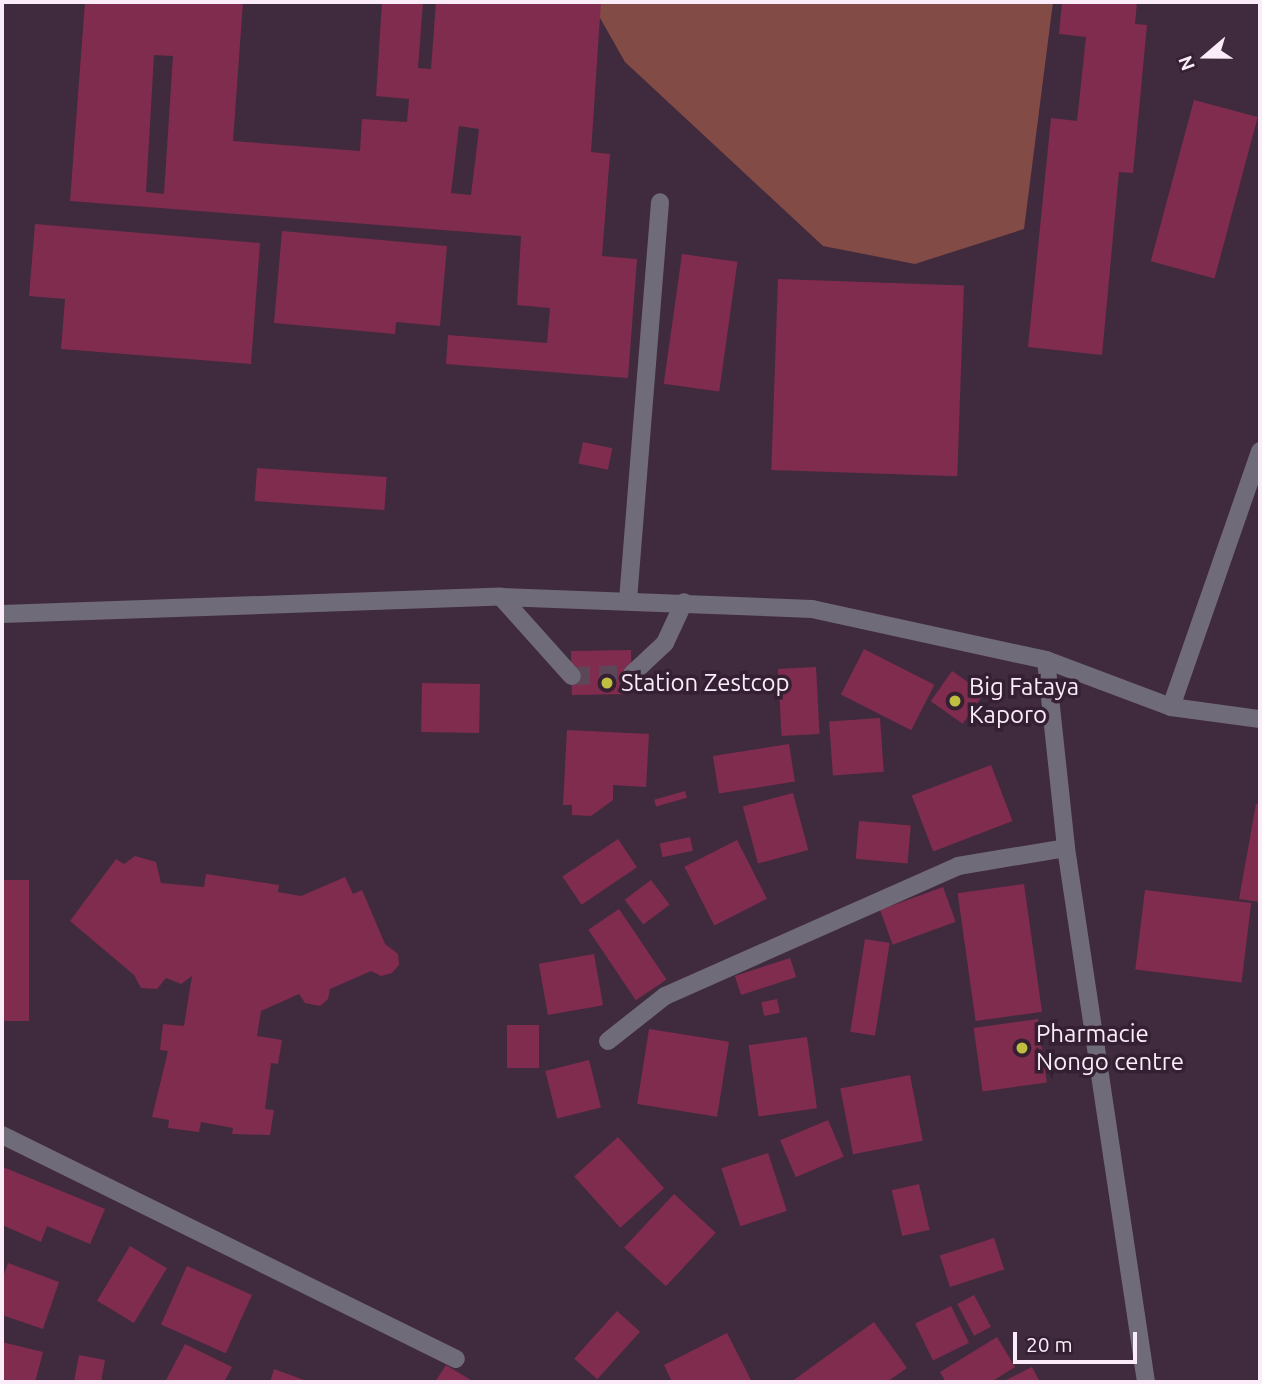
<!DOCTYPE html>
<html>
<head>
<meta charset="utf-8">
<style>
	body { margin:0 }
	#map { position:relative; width:1262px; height:1384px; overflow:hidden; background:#402a3d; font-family:Ubuntu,sans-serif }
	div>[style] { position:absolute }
	.green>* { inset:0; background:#834b46 }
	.building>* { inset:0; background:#802c4e; transform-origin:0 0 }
	.minor-tunnel>* { height:18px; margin-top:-9px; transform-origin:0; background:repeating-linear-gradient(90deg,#5c4759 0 18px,transparent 0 27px) }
	.minor>* { height:18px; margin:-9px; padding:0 9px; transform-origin:9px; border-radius:9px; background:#706b78 }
	.dots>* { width:19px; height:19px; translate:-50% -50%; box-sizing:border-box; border:4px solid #352033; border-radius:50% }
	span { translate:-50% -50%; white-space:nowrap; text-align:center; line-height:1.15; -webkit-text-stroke:7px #352033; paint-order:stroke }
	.poi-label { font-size:24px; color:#faecf8 }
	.left { translate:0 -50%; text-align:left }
	.frame { position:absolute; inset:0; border:4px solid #faecf8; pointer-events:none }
	.north { position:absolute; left:1171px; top:21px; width:70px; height:70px; -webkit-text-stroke:5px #352033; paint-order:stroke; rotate:250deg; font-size:19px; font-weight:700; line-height:28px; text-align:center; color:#faecf8 }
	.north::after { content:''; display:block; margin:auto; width:24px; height:32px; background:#faecf8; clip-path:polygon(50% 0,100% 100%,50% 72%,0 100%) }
	.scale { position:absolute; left:1013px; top:1332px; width:124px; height:32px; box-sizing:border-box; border:4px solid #faecf8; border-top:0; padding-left:9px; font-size:21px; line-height:24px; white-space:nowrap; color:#faecf8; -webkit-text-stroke:5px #352033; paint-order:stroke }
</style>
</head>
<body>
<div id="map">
	<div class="green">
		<i style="clip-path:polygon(591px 2px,1053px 2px,1024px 229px,915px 264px,823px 246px,625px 62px)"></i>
	</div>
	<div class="building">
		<i style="clip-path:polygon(evenodd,85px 2px,243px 2px,233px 141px,360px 151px,362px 119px,407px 122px,409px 99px,376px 96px,382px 2px,423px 2px,418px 68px,431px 69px,436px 2px,601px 2px,591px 152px,610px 154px,602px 256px,637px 259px,628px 378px,446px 364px,448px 335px,547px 343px,550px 308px,517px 305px,521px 236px,70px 201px,85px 2px,154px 55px,173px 56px,164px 194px,146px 192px,154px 55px,85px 2px,459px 126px,479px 129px,471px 195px,451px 193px,459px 126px)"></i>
		<i style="clip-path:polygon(1062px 2px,1137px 2px,1135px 24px,1147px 25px,1133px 173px,1119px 172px,1102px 355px,1028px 347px,1051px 118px,1077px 121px,1086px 37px,1059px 34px)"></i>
		<i style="left:1194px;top:100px;width:66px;height:167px;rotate:15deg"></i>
		<i style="clip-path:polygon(35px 224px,260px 243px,251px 364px,61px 349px,65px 299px,29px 296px)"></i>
		<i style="clip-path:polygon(282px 231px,447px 246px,440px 326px,396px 322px,395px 334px,274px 323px)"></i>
		<i style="left:682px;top:254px;width:56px;height:131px;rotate:8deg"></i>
		<i style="left:778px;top:279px;width:186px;height:191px;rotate:2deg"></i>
		<i style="left:583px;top:442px;width:30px;height:22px;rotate:12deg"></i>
		<i style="left:257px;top:468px;width:130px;height:33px;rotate:4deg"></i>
		<i style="left:864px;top:649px;width:79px;height:51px;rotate:27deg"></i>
		<i style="left:631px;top:650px;width:44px;height:60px;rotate:89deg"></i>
		<i style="left:816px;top:667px;width:67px;height:38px;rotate:87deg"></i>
		<i style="left:952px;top:671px;width:39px;height:37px;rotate:35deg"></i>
		<i style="left:422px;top:683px;width:58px;height:49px;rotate:1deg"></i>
		<i style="left:880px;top:718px;width:54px;height:51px;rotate:86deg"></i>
		<i style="clip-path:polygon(567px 730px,649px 734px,646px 787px,613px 785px,613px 800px,591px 816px,572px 815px,572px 805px,563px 805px)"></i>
		<i style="left:789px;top:744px;width:38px;height:77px;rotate:81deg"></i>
		<i style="left:991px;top:765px;width:60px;height:85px;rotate:69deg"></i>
		<i style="left:685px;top:791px;width:7px;height:32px;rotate:74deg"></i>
		<i style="left:793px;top:793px;width:59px;height:52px;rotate:75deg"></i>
		<i style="clip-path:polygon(1256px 804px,1260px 804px,1260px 902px,1239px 899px)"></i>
		<i style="left:859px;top:821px;width:52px;height:38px;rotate:5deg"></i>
		<i style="left:690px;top:837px;width:14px;height:31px;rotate:78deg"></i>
		<i style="left:618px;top:839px;width:34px;height:67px;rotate:56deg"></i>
		<i style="left:737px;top:840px;width:66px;height:59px;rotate:63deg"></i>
		<i style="clip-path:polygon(135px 856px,156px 862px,161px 883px,204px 887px,206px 874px,279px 885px,278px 892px,301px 896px,345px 877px,353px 894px,362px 890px,385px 944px,398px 954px,399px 965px,392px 973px,381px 976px,371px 971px,330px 989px,328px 999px,320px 1006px,305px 1003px,299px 994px,261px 1011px,257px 1036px,282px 1040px,278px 1064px,271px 1063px,265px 1109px,274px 1110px,270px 1135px,232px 1134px,233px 1128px,201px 1122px,199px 1132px,168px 1128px,169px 1120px,152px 1117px,168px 1051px,160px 1050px,163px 1024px,184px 1026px,192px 976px,181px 984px,166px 978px,157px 989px,141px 988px,134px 975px,70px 921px,116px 859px,124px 864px)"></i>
		<i style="left:2px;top:880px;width:27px;height:141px"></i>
		<i style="left:651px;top:880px;width:31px;height:33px;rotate:53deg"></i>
		<i style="left:1024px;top:884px;width:129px;height:67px;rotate:82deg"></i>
		<i style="left:943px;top:887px;width:37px;height:67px;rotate:70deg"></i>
		<i style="left:1145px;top:890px;width:107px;height:80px;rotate:7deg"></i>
		<i style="left:619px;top:909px;width:85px;height:37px;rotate:56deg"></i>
		<i style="left:865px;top:939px;width:25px;height:94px;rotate:9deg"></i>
		<i style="left:594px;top:954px;width:52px;height:56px;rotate:80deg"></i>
		<i style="left:790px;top:958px;width:20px;height:58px;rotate:72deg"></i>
		<i style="left:777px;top:999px;width:14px;height:16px;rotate:78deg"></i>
		<i style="left:1038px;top:1019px;width:64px;height:65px;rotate:82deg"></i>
		<i style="left:507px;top:1025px;width:32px;height:43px"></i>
		<i style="left:649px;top:1029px;width:81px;height:76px;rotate:9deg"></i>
		<i style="left:807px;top:1037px;width:72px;height:59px;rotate:82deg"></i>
		<i style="left:589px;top:1060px;width:49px;height:45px;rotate:76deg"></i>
		<i style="left:910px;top:1075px;width:67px;height:71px;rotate:79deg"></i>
		<i style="left:828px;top:1120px;width:40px;height:52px;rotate:67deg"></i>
		<i style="left:618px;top:1137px;width:69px;height:59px;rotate:48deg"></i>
		<i style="left:768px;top:1153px;width:61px;height:49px;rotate:72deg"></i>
		<i style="clip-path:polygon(3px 1167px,105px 1209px,90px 1244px,47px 1226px,41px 1242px,2px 1225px)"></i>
		<i style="left:919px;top:1184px;width:47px;height:28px;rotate:77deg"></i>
		<i style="left:674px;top:1194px;width:57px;height:73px;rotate:43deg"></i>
		<i style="left:994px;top:1238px;width:33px;height:57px;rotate:72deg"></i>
		<i style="left:130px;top:1246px;width:43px;height:64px;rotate:31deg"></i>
		<i style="clip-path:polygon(8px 1263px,59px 1282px,43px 1329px,2px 1315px,2px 1280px)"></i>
		<i style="left:187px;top:1266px;width:71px;height:64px;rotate:24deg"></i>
		<i style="left:974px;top:1295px;width:36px;height:19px;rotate:62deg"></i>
		<i style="left:951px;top:1306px;width:41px;height:40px;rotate:64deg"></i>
		<i style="left:617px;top:1311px;width:31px;height:64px;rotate:42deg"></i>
		<i style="clip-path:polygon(874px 1322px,907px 1368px,887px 1382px,791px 1382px)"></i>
		<i style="clip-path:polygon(727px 1333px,752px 1382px,672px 1382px,664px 1365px)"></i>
		<i style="clip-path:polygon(997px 1337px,1015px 1367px,991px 1382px,946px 1382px,940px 1372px)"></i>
		<i style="clip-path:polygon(2px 1342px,43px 1352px,35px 1382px,2px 1382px)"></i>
		<i style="clip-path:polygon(185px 1344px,232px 1367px,224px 1382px,165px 1382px)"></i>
		<i style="clip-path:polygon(79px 1355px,105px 1360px,101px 1382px,74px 1382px)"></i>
		<i style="clip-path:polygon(446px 1365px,474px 1382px,435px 1382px)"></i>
		<i style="clip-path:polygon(1032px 1367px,1040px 1382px,1002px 1382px)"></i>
		<i style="clip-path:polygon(274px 1369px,304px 1380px,303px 1382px,270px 1382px)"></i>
	</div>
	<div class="minor-tunnel">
		<i style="left:572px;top:676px;width:60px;rotate:-1.9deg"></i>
	</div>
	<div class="minor">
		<i style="left:501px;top:597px;width:106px;rotate:48.1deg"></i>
		<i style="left:628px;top:600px;width:399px;rotate:-85.4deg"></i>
		<i style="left:2px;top:614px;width:499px;rotate:-2deg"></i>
		<i style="left:501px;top:597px;width:311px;rotate:2.2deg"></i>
		<i style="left:812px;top:609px;width:239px;rotate:12.3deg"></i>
		<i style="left:1046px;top:660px;width:134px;rotate:20.6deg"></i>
		<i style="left:1171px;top:707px;width:90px;rotate:7.7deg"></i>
		<i style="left:1046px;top:660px;width:189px;rotate:83.9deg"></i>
		<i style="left:1066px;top:848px;width:540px;rotate:81.48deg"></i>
		<i style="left:632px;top:674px;width:45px;rotate:-43.2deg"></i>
		<i style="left:665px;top:643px;width:45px;rotate:-65.1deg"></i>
		<i style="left:1171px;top:707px;width:271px;rotate:-70.8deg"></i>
		<i style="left:608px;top:1041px;width:73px;rotate:-38.3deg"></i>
		<i style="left:665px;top:996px;width:321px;rotate:-23.9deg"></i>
		<i style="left:958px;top:866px;width:109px;rotate:-9.5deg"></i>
		<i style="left:2px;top:1135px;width:506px;rotate:26.26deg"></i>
	</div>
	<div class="dots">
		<i style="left:607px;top:683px;background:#c0be41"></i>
		<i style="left:955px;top:701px;background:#c0be41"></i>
		<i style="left:1022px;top:1048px;background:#c0be41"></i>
	</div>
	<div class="poi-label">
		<span class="left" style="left:621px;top:683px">Station Zestcop</span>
		<span class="left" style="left:969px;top:701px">Big Fataya<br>Kaporo</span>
		<span class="left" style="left:1036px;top:1048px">Pharmacie<br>Nongo centre</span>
	</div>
	<div class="frame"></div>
	<div class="north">N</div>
	<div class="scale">20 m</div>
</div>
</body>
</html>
